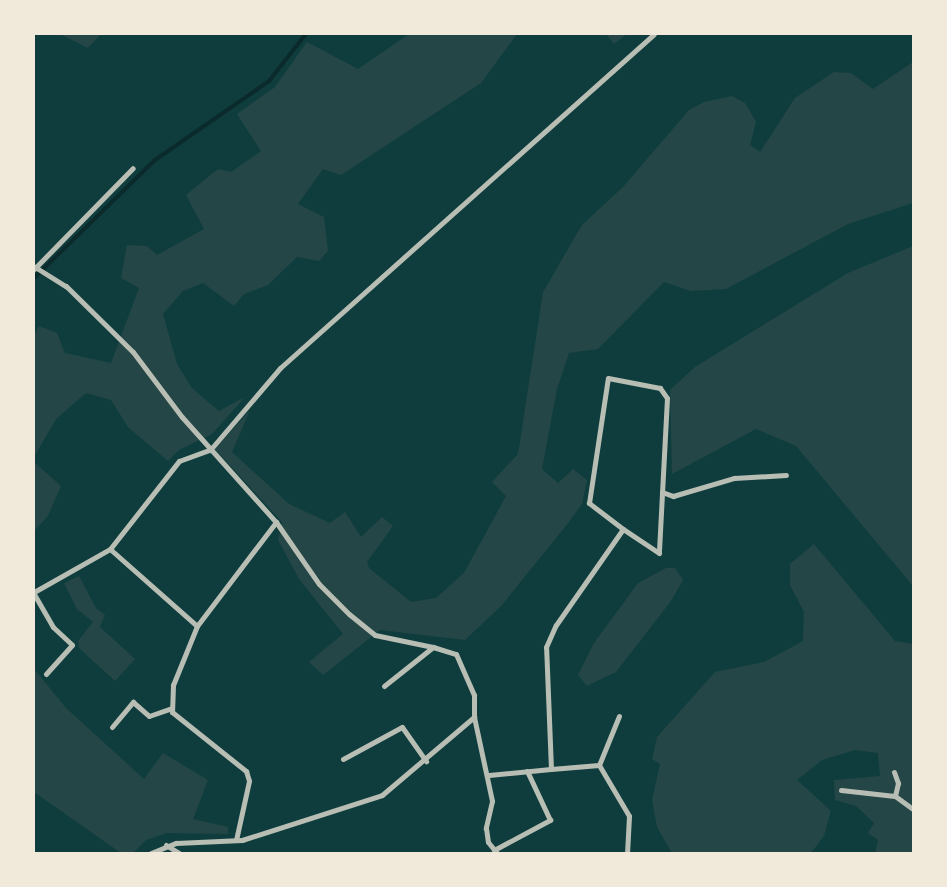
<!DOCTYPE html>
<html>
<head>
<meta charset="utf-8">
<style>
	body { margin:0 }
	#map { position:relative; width:947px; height:887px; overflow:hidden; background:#0f3d3e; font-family:"Golos Text",sans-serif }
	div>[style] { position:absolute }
	.green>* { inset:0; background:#244646 }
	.stream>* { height:4px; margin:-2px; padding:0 2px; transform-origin:2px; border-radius:2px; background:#0a2a2b }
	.minor>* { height:5px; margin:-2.5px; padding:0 2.5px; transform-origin:2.5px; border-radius:2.5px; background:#b8beb3 }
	span { translate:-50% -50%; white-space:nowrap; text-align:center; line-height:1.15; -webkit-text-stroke:4px #f1e9da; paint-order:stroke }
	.frame { position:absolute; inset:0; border:35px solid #f1e9da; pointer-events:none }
</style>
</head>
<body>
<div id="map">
	<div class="green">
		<i style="clip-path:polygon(60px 34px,101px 34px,88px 48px)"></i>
		<i style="clip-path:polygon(409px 34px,517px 34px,481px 83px,341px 175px,323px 169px,298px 204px,324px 217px,328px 251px,319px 261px,297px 257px,268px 285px,244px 294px,234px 306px,203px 283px,183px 291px,163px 314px,177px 364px,192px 388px,219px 411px,245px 397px,212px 434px,179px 450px,168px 461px,128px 427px,111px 400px,86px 393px,56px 419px,34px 457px,34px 335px,39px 326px,57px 333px,65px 353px,111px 363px,139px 288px,121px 278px,127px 245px,147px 246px,157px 255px,204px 229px,186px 195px,218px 169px,231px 172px,261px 151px,237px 114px,275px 87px,307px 42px,358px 69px)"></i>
		<i style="clip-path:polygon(606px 34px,627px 34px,614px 44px)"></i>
		<i style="clip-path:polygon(913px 62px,913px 203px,848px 224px,726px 289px,691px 291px,664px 282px,598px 349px,569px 353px,557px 389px,542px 469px,558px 483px,573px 469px,587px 480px,582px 504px,569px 522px,501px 606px,465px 640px,380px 630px,323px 675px,309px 662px,343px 634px,299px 579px,278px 540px,282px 522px,215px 449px,250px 410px,232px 452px,289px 504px,330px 523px,345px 512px,361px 537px,382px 517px,393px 526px,367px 562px,369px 568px,411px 602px,436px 598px,464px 573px,506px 496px,492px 482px,518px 454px,543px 292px,582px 225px,623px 187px,689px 110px,704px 102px,732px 96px,745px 103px,756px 122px,750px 145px,760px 152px,795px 98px,834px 72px,851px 73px,873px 89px)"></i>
		<i style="clip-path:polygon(913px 246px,913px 586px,796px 446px,756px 429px,672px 474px,670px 390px,695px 367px,848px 273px)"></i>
		<i style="clip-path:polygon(34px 462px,61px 486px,48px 516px,34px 531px)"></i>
		<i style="clip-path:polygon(814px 544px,895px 641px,913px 644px,913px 853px,875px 853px,878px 840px,868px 833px,874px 823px,856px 806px,835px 800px,834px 780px,880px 776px,878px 753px,855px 750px,822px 760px,797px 780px,831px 811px,824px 836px,811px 853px,672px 853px,657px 827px,652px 800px,660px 764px,652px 759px,657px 737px,715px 672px,764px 662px,803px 641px,804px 612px,790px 585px,790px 564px)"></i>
		<i style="clip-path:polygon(666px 568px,675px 568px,683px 580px,671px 601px,616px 672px,587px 686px,578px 675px,594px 643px,638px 583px)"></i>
		<i style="clip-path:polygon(79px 576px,96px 608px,105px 615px,100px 627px,135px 659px,115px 681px,79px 648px,78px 641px,93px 622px,77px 609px,64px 583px)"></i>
		<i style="clip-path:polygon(34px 669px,66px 708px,144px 779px,163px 753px,208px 780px,193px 819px,228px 827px,228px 834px,167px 833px,146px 840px,133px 853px,121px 853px,34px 792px)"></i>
	</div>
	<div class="stream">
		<i style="left:34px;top:278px;width:169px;rotate:-44.3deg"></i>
		<i style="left:155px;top:160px;width:139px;rotate:-34.7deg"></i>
		<i style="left:269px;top:81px;width:60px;rotate:-51.8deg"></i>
	</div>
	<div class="minor">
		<i style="left:35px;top:267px;width:36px;rotate:32deg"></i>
		<i style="left:66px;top:286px;width:94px;rotate:44.6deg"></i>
		<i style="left:133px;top:352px;width:81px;rotate:53deg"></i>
		<i style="left:182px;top:417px;width:141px;rotate:48.2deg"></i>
		<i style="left:276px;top:522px;width:75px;rotate:55.3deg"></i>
		<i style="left:319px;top:584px;width:42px;rotate:45deg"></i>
		<i style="left:349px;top:614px;width:33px;rotate:39deg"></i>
		<i style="left:375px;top:635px;width:59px;rotate:11.7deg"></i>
		<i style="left:34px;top:269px;width:141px;rotate:-45.6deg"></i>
		<i style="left:662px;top:492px;width:12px;rotate:20deg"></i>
		<i style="left:673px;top:496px;width:64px;rotate:-16.4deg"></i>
		<i style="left:734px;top:478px;width:52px;rotate:-3.3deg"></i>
		<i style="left:110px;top:549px;width:116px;rotate:41.5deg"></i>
		<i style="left:197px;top:626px;width:64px;rotate:112.1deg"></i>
		<i style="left:173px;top:685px;width:27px;rotate:92deg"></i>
		<i style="left:172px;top:712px;width:95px;rotate:38.6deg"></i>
		<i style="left:246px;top:771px;width:10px;rotate:73deg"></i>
		<i style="left:249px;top:781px;width:60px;rotate:102.4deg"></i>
		<i style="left:34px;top:592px;width:87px;rotate:-29.5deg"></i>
		<i style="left:110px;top:549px;width:112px;rotate:-51.9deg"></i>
		<i style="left:179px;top:461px;width:33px;rotate:-20deg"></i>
		<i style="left:210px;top:450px;width:108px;rotate:-49.5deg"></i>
		<i style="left:280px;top:368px;width:501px;rotate:-41.77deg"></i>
		<i style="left:34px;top:594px;width:38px;rotate:60deg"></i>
		<i style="left:53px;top:627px;width:26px;rotate:43deg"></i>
		<i style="left:72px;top:645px;width:39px;rotate:132deg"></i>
		<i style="left:197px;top:626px;width:131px;rotate:-52.8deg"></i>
		<i style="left:384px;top:686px;width:63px;rotate:-38.5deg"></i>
		<i style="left:433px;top:647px;width:24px;rotate:17deg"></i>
		<i style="left:456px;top:654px;width:45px;rotate:66.3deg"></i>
		<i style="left:474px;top:695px;width:22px;rotate:90deg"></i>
		<i style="left:474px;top:717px;width:86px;rotate:77.9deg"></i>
		<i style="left:492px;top:801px;width:28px;rotate:103deg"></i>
		<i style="left:486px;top:828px;width:14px;rotate:82deg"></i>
		<i style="left:488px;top:842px;width:14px;rotate:51deg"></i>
		<i style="left:619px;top:716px;width:53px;rotate:112.2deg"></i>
		<i style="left:599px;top:765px;width:59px;rotate:59.5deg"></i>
		<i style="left:629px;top:816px;width:37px;rotate:93deg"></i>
		<i style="left:112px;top:727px;width:33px;rotate:-50deg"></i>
		<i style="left:133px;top:702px;width:21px;rotate:41deg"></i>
		<i style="left:149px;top:716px;width:24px;rotate:-19deg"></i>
		<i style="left:343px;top:759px;width:67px;rotate:-28.5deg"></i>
		<i style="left:402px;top:727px;width:42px;rotate:54.8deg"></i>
		<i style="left:551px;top:769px;width:48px;rotate:-4.8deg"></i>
		<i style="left:894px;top:772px;width:12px;rotate:70deg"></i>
		<i style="left:898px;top:783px;width:13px;rotate:103deg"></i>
		<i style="left:489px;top:775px;width:62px;rotate:-5.5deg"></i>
		<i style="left:551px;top:769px;width:122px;rotate:-92.3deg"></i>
		<i style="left:546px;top:647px;width:24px;rotate:-66deg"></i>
		<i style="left:556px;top:625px;width:117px;rotate:-55.1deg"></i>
		<i style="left:623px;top:529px;width:43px;rotate:-142.6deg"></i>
		<i style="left:589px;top:503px;width:126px;rotate:-81.4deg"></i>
		<i style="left:608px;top:378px;width:53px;rotate:10.9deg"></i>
		<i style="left:660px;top:388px;width:12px;rotate:55deg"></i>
		<i style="left:667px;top:398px;width:155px;rotate:93deg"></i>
		<i style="left:659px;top:553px;width:43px;rotate:-146.3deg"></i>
		<i style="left:841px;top:790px;width:54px;rotate:6.3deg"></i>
		<i style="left:895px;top:796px;width:22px;rotate:36deg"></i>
		<i style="left:166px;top:845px;width:15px;rotate:32deg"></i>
		<i style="left:494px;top:850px;width:64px;rotate:-28.2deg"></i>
		<i style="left:550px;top:820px;width:54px;rotate:-115.1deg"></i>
		<i style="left:151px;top:853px;width:27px;rotate:-22deg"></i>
		<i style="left:176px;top:843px;width:66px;rotate:-2.6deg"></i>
		<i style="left:242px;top:840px;width:147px;rotate:-17.8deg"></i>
		<i style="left:382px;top:795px;width:121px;rotate:-40.3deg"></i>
	</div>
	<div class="frame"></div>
</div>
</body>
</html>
